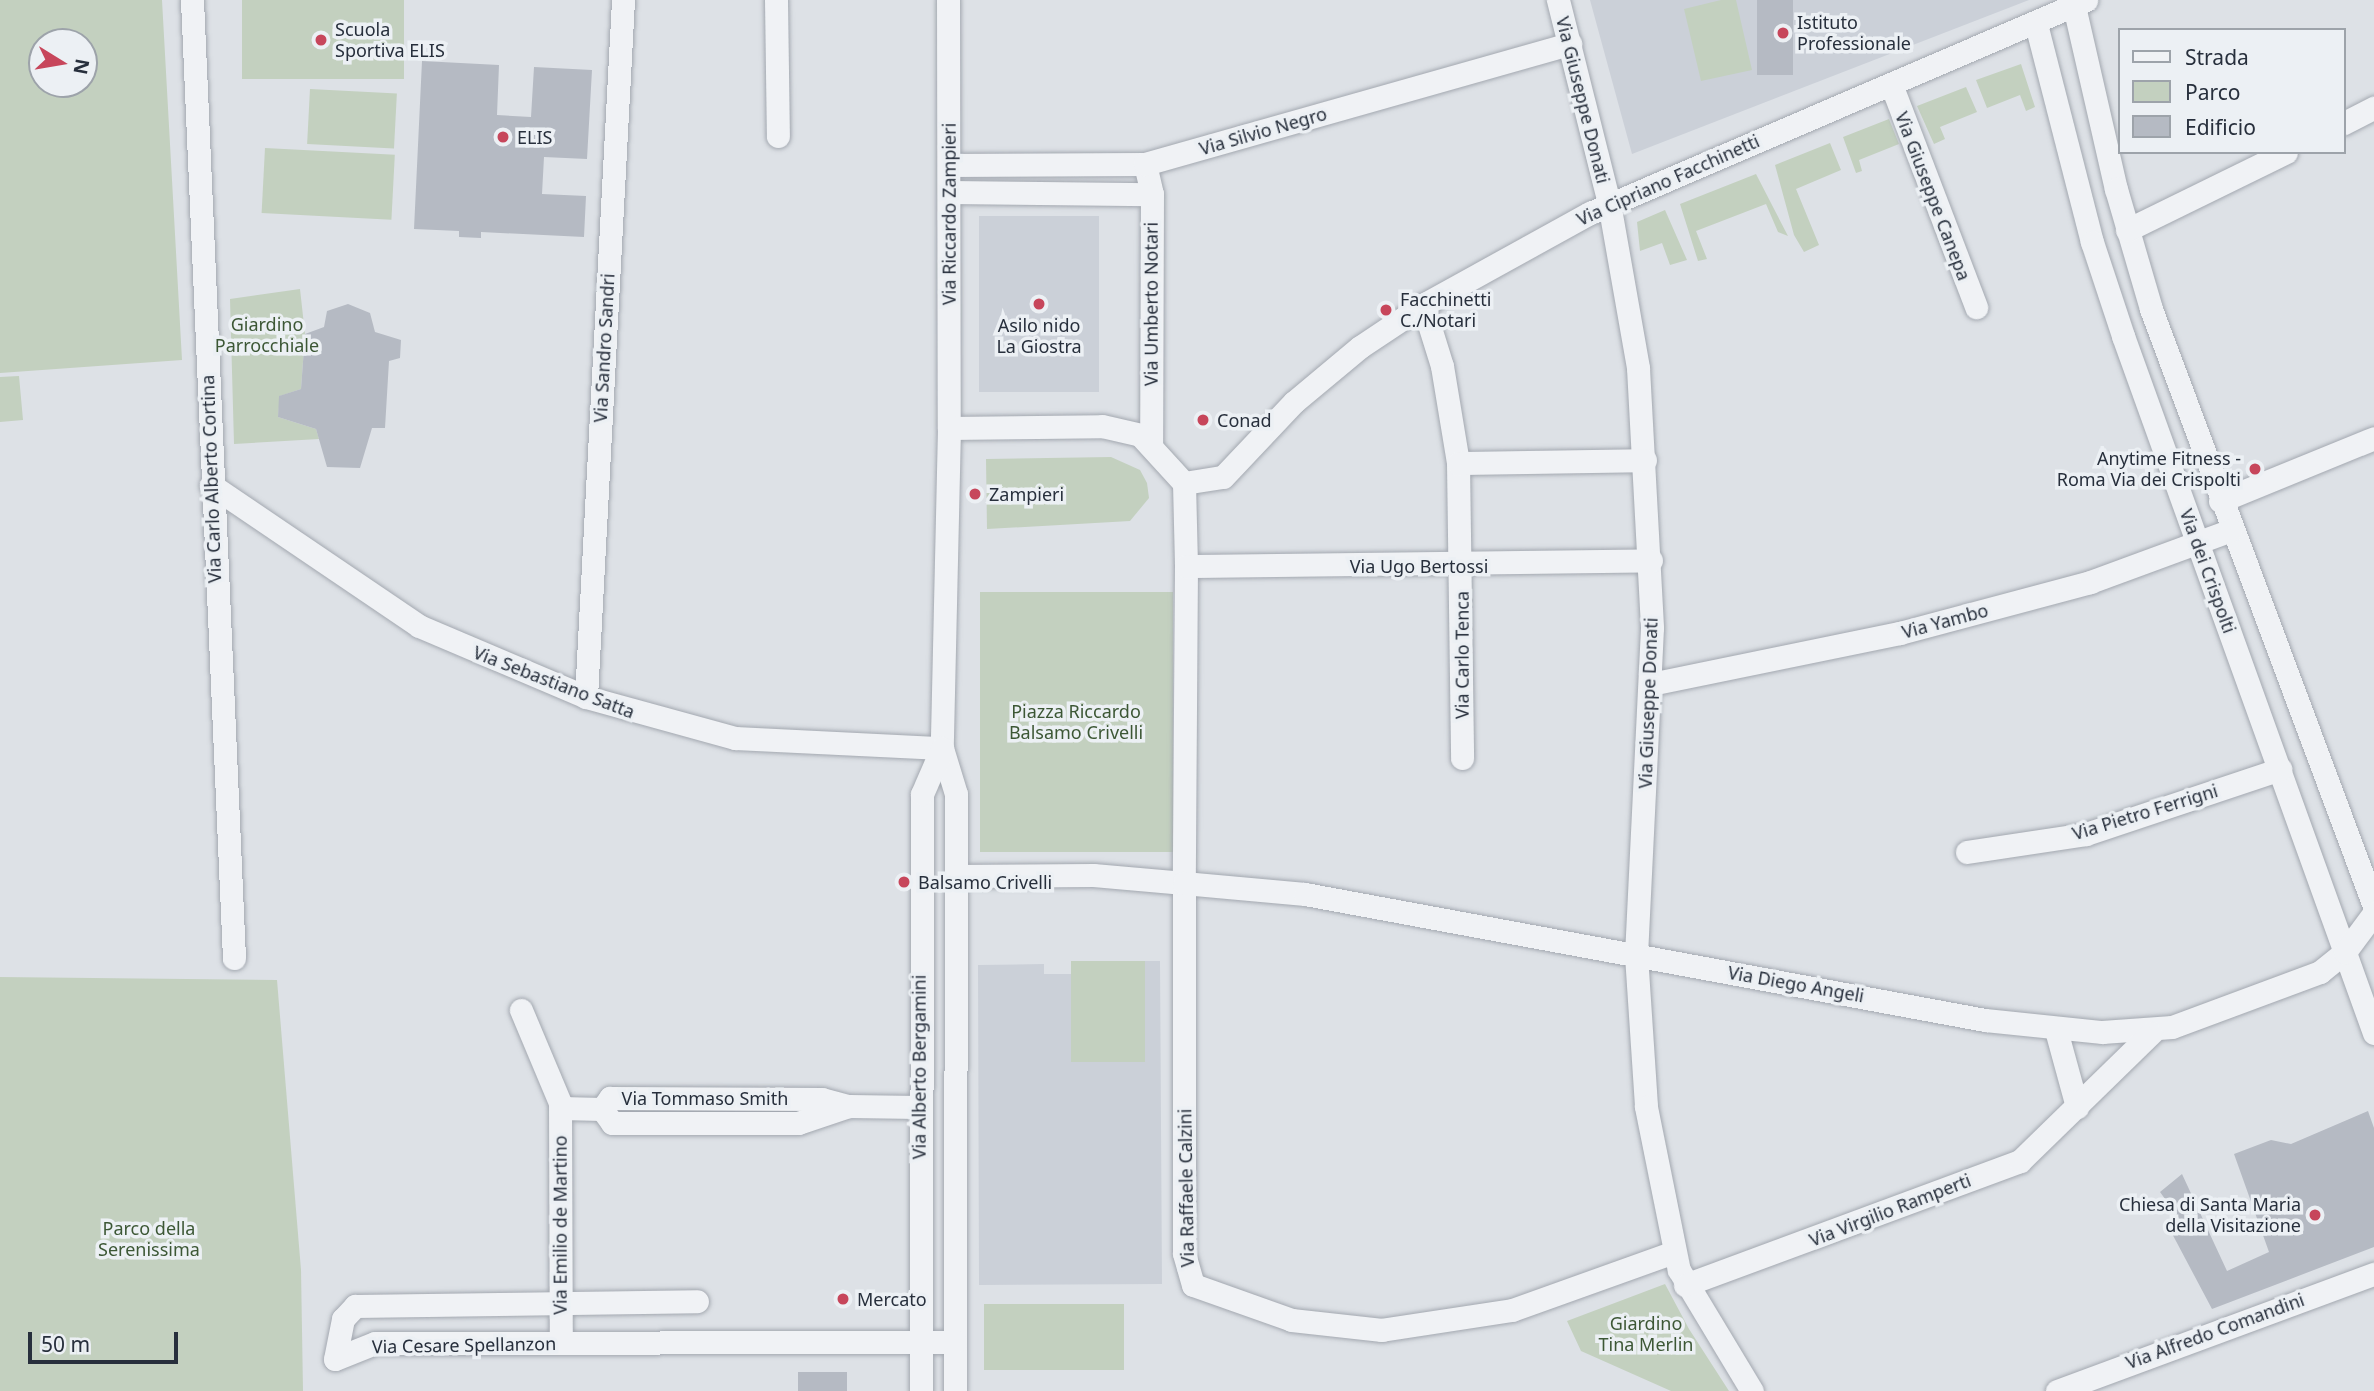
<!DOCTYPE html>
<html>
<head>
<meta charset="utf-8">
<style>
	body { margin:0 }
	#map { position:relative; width:2374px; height:1391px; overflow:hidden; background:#dde1e6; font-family:"Noto Sans",sans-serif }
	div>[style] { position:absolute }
	.built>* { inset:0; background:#cbd0d8; transform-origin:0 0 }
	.green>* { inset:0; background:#c3d0bf; transform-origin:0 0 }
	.building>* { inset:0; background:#b5bac3; transform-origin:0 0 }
	.roads { filter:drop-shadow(0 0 2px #a3a8b0) drop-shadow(0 0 2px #a3a8b0) }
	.minor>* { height:23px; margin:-11.5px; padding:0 11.5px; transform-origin:11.5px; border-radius:11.5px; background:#f0f2f5 }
	.dots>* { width:19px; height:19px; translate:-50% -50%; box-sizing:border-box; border:4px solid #ecf0f4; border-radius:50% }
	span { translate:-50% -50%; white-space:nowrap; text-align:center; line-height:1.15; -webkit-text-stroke:7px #ecf0f4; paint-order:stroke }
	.poi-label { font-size:18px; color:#272f3c }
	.left { translate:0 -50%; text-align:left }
	.right { translate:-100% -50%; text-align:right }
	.street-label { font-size:18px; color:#272f3c }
	.park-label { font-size:18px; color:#3c5735 }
	.legend { position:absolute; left:2118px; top:28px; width:228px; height:126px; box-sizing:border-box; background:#ecf0f4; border:2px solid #9da3aa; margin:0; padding:9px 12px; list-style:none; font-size:21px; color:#272f3c }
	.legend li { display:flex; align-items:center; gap:14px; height:35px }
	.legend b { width:35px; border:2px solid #9da3aa }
	.north { position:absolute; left:28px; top:28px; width:70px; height:70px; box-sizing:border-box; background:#ecf0f4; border:2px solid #9da3aa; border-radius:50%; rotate:101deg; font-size:19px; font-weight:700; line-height:28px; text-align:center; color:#272f3c }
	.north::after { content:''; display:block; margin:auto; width:24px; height:32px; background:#c7465b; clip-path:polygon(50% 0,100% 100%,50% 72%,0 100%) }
	.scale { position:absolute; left:28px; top:1332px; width:150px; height:32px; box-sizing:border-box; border:4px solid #272f3c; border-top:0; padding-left:9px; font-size:21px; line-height:24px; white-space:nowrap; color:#272f3c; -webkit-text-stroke:5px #ecf0f4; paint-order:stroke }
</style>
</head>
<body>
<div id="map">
	<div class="built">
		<i style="clip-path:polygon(1590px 0,2029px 0,1632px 154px)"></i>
		<i style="left:1099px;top:216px;width:176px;height:120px;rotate:90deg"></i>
		<i style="clip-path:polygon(1071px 961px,1160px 961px,1162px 1284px,979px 1285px,978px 965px,1044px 964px,1044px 974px,1071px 974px)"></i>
	</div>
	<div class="green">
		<i style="clip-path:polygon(evenodd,0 0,162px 0,182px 360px,0 373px,0 0,42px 42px,84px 42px,84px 84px,42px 84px,42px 42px)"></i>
		<i style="left:242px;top:0;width:162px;height:79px"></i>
		<i style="clip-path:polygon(1721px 0,1736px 0,1752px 70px,1701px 81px,1684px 9px)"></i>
		<i style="clip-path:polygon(2021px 64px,2035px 107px,2026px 111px,2020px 95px,1987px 108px,1976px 80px)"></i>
		<i style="clip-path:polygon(1966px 87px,1977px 112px,1940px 127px,1945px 139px,1934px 144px,1917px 106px)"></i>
		<i style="left:310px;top:89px;width:87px;height:55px;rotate:3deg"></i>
		<i style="clip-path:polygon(1889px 119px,1899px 144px,1859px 160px,1862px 171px,1856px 173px,1843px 137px)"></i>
		<i style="clip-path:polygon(1830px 143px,1841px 170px,1796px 189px,1819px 245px,1804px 252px,1794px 235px,1775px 165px)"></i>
		<i style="left:265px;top:148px;width:130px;height:65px;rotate:3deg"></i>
		<i style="clip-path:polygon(1756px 174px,1788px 236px,1778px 232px,1766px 204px,1696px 231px,1707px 259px,1698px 261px,1680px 204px)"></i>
		<i style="clip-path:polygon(1665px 210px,1687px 260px,1670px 265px,1662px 243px,1640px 251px,1637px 222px)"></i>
		<i style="clip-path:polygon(300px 289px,305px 334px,301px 389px,280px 396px,278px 417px,316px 429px,319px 439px,234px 444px,230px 299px)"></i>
		<i style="clip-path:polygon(19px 376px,23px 420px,0 422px,0 377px)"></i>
		<i style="clip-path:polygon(1111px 457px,1140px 470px,1147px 483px,1149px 498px,1130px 521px,987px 529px,986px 459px)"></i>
		<i style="left:980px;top:592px;width:193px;height:260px"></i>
		<i style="left:1071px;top:961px;width:74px;height:101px"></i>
		<i style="clip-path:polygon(0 977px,277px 980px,301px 1270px,303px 1391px,0 1391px)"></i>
		<i style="clip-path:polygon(1665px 1284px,1689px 1329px,1729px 1391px,1671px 1391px,1581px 1351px,1567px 1321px)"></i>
		<i style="left:984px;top:1304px;width:140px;height:66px"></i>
	</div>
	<div class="building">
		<i style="left:1757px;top:0;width:36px;height:75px"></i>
		<i style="clip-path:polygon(422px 61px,499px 65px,497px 115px,531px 117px,534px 67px,592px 70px,587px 159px,544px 157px,542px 194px,586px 196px,584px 237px,481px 232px,481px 238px,459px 237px,459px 231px,414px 229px)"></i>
		<i style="clip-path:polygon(348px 304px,370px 313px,375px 332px,401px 340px,400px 358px,389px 361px,385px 428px,372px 428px,360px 468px,327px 467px,316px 429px,278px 417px,279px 396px,301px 389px,305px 334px,324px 327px,327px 311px)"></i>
		<i style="clip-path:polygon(2368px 1111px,2374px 1128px,2374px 1247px,2212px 1309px,2168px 1226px,2181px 1221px,2160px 1192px,2182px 1174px,2227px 1271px,2269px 1252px,2234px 1154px,2271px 1140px,2291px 1144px)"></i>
		<i style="left:798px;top:1372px;width:49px;height:19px"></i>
	</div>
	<div class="roads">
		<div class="minor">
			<i style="left:192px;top:0;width:959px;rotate:87.49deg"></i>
			<i style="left:776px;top:0;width:136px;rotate:89.2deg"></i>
			<i style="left:948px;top:0;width:428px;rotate:89.9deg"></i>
			<i style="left:949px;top:428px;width:320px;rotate:91.3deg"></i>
			<i style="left:942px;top:748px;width:48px;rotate:73.1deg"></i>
			<i style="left:956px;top:794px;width:597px;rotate:90.1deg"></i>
			<i style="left:1558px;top:0;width:209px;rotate:75.9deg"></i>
			<i style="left:1609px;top:203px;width:168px;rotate:80deg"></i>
			<i style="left:1638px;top:368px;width:260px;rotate:86.9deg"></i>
			<i style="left:1652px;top:628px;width:327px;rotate:92.8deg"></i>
			<i style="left:1636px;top:955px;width:152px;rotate:86.2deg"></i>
			<i style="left:1646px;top:1107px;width:166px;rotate:78.6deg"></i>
			<i style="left:1679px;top:1270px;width:141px;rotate:58.9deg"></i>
			<i style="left:2074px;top:6px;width:188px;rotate:77.1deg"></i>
			<i style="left:2116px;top:189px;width:125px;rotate:73.7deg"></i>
			<i style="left:2151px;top:309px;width:637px;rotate:69.52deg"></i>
			<i style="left:2036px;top:24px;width:225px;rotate:75.6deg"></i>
			<i style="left:2092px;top:242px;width:99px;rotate:71.7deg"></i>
			<i style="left:2123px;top:336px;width:741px;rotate:70.2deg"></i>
			<i style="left:1891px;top:84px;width:239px;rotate:69.1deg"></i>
			<i style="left:2344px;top:123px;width:34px;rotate:-27deg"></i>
			<i style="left:1145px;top:164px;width:31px;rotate:77deg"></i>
			<i style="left:1152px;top:194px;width:250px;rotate:90.2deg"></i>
			<i style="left:949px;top:165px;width:196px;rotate:-0.3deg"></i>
			<i style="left:1145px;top:164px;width:442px;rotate:-15.8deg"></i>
			<i style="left:949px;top:192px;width:203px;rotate:0.6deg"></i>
			<i style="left:2127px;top:230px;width:177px;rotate:-26.1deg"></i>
			<i style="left:1423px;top:305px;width:64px;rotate:72.7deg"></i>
			<i style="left:1442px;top:366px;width:98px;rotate:80.6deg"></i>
			<i style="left:1458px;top:463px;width:295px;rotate:89.2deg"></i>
			<i style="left:949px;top:428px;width:153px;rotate:-0.7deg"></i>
			<i style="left:1102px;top:426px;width:39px;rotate:13deg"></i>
			<i style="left:1140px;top:435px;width:65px;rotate:47.5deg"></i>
			<i style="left:1184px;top:483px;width:83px;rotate:88.6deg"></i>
			<i style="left:1186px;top:566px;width:317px;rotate:90.4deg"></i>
			<i style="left:1184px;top:883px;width:91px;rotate:-175deg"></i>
			<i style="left:1093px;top:875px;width:137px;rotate:179.6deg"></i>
			<i style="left:1458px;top:463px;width:187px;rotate:-0.9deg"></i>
			<i style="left:1184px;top:483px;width:39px;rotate:-9deg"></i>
			<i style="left:1223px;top:477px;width:103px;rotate:-46.6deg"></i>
			<i style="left:1294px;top:402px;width:86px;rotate:-39.8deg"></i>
			<i style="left:1360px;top:347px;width:76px;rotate:-33.7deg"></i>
			<i style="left:1423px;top:305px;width:191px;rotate:-28.9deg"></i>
			<i style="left:1590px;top:213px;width:540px;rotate:-23.24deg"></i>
			<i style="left:211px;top:485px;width:251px;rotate:34.1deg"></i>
			<i style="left:419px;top:626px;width:181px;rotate:23deg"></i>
			<i style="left:586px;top:697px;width:155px;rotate:15.4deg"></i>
			<i style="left:735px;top:738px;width:207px;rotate:2.8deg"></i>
			<i style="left:2220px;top:501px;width:166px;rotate:-22.2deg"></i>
			<i style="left:1186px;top:566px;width:465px;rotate:-0.7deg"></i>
			<i style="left:1651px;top:684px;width:254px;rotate:-11.6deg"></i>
			<i style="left:1900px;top:633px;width:197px;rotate:-15deg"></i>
			<i style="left:2090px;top:582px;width:150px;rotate:-20.2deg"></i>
			<i style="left:586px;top:697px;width:698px;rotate:-86.96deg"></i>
			<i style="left:1967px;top:852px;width:120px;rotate:-8.6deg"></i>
			<i style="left:2086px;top:834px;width:205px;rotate:-18.5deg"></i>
			<i style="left:521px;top:1010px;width:101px;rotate:67.2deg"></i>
			<i style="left:560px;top:1103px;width:240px;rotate:89.8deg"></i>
			<i style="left:2056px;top:1030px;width:80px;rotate:74.7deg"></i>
			<i style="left:561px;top:1108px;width:41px;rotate:1.4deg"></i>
			<i style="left:602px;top:1109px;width:14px;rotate:-54deg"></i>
			<i style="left:610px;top:1098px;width:212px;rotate:0.3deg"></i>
			<i style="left:822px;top:1099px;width:28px;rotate:15deg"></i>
			<i style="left:849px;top:1106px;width:70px;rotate:0.8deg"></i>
			<i style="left:602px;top:1109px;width:17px;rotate:54deg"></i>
			<i style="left:612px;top:1123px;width:186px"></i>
			<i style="left:798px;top:1123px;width:54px;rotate:-18.4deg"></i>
			<i style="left:1674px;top:1252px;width:172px;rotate:160.3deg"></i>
			<i style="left:1512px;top:1310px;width:132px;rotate:171.3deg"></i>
			<i style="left:1382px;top:1330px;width:91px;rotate:-173.7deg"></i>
			<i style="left:1292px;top:1320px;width:105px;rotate:-160.5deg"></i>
			<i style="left:1193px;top:1285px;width:33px;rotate:-106deg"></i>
			<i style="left:1184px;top:1253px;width:370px;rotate:-90deg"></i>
			<i style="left:1184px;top:883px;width:121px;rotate:5.2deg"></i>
			<i style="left:1305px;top:894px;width:692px;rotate:10.5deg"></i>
			<i style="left:1985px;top:1020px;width:118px;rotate:5.9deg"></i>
			<i style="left:2102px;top:1032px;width:70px;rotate:-4.1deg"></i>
			<i style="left:2172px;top:1027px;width:158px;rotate:-20.4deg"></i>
			<i style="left:2320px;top:972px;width:32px;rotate:-39deg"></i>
			<i style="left:2345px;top:952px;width:49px;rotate:-53.4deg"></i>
			<i style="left:1685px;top:1285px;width:357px;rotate:-20.3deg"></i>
			<i style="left:2020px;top:1161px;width:183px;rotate:-44.3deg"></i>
			<i style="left:335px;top:1359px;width:43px;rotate:-21.8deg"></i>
			<i style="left:375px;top:1343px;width:580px;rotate:-0.1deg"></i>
			<i style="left:335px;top:1359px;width:41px;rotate:-78.7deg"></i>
			<i style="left:343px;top:1319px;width:18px;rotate:-47deg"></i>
			<i style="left:355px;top:1306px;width:342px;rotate:-0.8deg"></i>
			<i style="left:921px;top:1391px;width:597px;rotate:-89.9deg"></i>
			<i style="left:922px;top:794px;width:50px;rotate:-66.5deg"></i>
			<i style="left:2057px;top:1391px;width:338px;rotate:-20.3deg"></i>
		</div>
	</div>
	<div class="dots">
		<i style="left:1783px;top:33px;background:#c7465b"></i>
		<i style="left:321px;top:40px;background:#c7465b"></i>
		<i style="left:503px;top:137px;background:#c7465b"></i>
		<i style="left:1039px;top:304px;background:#c7465b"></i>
		<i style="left:1386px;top:310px;background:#c7465b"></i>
		<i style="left:1203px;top:420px;background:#c7465b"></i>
		<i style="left:2255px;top:469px;background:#c7465b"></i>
		<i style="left:975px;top:494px;background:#c7465b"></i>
		<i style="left:904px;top:882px;background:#c7465b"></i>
		<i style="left:2315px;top:1215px;background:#c7465b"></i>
		<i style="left:843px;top:1299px;background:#c7465b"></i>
	</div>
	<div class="poi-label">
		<span class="left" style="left:1797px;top:33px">Istituto<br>Professionale</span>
		<span class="left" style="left:335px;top:40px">Scuola<br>Sportiva ELIS</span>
		<span class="left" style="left:517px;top:137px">ELIS</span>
		<span class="left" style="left:1400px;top:310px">Facchinetti<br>C./Notari</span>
		<span style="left:1039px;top:336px">Asilo nido<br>La Giostra</span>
		<span class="left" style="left:1217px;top:420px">Conad</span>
		<span class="right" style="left:2241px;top:469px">Anytime Fitness -<br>Roma Via dei Crispolti</span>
		<span class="left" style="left:989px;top:494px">Zampieri</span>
		<span class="left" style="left:918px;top:882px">Balsamo Crivelli</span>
		<span class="right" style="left:2301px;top:1215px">Chiesa di Santa Maria<br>della Visitazione</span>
		<span class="left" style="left:857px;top:1299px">Mercato</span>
	</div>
	<div class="street-label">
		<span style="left:1583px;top:100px;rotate:76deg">Via Giuseppe Donati</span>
		<span style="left:1263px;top:131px;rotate:-16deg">Via Silvio Negro</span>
		<span style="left:1668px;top:180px;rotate:-24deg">Via Cipriano Facchinetti</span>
		<span style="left:1933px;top:196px;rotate:69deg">Via Giuseppe Canepa</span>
		<span style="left:949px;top:214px;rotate:-90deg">Via Riccardo Zampieri</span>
		<span style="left:1151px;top:304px;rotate:-90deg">Via Umberto Notari</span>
		<span style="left:604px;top:348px;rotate:-87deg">Via Sandro Sandri</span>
		<span style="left:211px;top:479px;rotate:-92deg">Via Carlo Alberto Cortina</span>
		<span style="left:1419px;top:566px">Via Ugo Bertossi</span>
		<span style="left:2208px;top:571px;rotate:70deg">Via dei Crispolti</span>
		<span style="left:1945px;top:621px;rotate:-15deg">Via Yambo</span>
		<span style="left:1462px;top:655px;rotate:-90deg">Via Carlo Tenca</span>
		<span style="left:554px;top:682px;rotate:21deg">Via Sebastiano Satta</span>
		<span style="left:1648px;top:703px;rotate:-88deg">Via Giuseppe Donati</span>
		<span style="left:2145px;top:812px;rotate:-17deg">Via Pietro Ferrigni</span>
		<span style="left:1796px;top:984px;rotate:10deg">Via Diego Angeli</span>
		<span style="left:919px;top:1067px;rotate:-90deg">Via Alberto Bergamini</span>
		<span style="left:705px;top:1098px">Via Tommaso Smith</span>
		<span style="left:1186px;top:1188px;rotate:-91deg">Via Raffaele Calzini</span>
		<span style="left:1890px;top:1210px;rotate:-21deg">Via Virgilio Ramperti</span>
		<span style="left:560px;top:1225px;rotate:-90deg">Via Emilio de Martino</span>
		<span style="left:2215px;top:1331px;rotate:-20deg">Via Alfredo Comandini</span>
		<span style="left:464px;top:1345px;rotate:-1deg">Via Cesare Spellanzon</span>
	</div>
	<div class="park-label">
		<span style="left:267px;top:335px">Giardino<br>Parrocchiale</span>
		<span style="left:1076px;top:722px">Piazza Riccardo<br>Balsamo Crivelli</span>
		<span style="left:149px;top:1239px">Parco della<br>Serenissima</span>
		<span style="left:1646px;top:1334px">Giardino<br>Tina Merlin</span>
	</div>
	<ul class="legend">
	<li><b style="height:9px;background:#f0f2f5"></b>Strada</li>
	<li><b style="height:19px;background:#c3d0bf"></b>Parco</li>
	<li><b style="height:19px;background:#b5bac3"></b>Edificio</li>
	</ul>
	<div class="north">N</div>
	<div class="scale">50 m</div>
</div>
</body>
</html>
